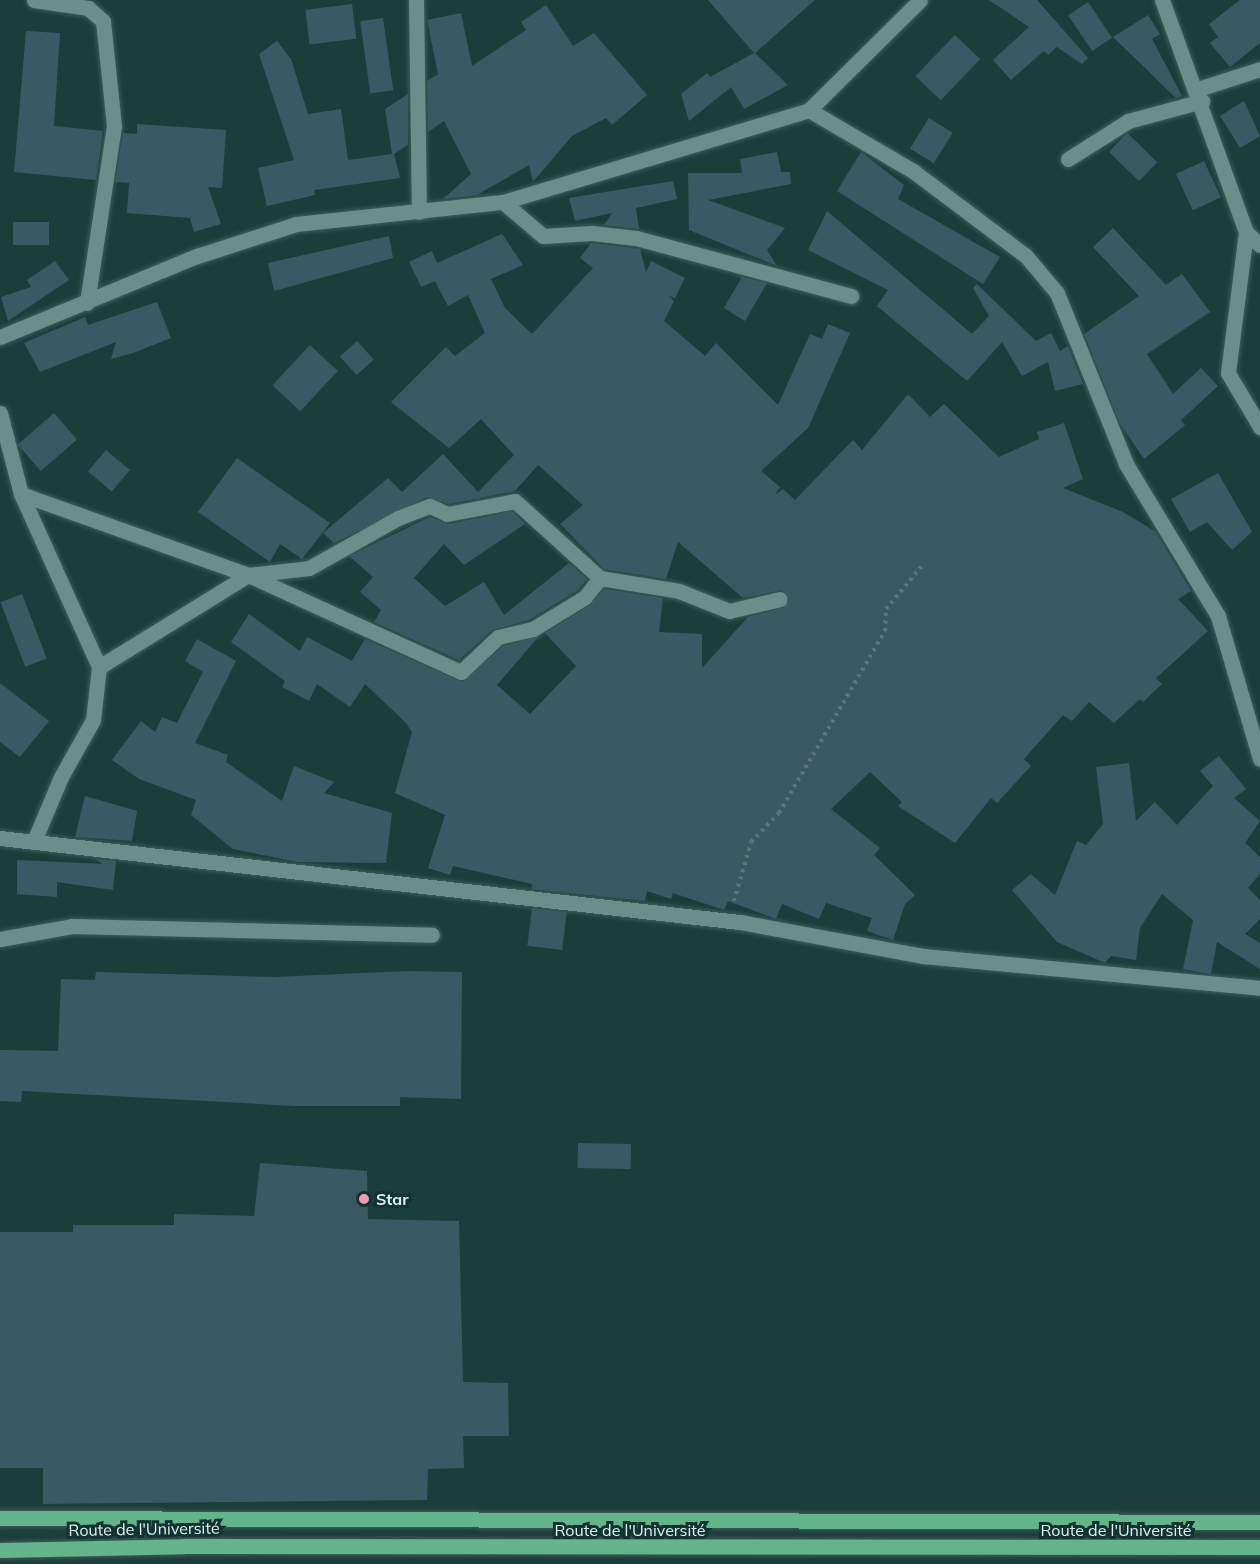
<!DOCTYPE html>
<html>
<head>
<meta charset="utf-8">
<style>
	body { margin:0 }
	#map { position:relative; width:1260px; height:1564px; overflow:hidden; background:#1c3e3b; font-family:Mulish,sans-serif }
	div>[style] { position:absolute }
	.building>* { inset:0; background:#3b5964; transform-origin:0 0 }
	.path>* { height:4px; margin-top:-2px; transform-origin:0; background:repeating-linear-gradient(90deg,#5b7876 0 3px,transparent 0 7.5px) }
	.roads { filter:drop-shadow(0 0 2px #3f5d5b) drop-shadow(0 0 2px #3f5d5b) }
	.minor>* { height:15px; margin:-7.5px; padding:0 7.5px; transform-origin:7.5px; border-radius:7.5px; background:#6b8e8b }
	.major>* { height:15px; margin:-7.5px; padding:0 7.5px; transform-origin:7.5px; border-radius:7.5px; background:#64b48c }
	.dots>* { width:16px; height:16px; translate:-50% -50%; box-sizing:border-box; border:3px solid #113331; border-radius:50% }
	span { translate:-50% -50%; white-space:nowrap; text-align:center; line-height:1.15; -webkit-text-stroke:6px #113331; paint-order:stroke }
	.poi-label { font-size:16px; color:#def1ef; font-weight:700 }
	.left { translate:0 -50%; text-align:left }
	.street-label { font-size:16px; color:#def1ef }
</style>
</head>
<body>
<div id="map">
	<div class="building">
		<i style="clip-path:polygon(708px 0,815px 0,755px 53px,788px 85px,744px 109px,731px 87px,689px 121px,681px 94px,707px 73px,710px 77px,754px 53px)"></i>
		<i style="clip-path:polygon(989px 0,1037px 0,1088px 58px,1082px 64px,1057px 47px,1048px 55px,1044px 51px,1011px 80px,993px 60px,1029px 27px)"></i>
		<i style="clip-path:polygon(1240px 0,1260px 0,1260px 43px,1230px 67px,1210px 43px,1218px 37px,1209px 24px)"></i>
		<i style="left:1088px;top:2px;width:43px;height:24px;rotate:56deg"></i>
		<i style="left:352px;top:4px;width:35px;height:47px;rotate:83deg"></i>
		<i style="clip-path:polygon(546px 5px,573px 46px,594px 33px,647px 95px,612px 125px,606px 118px,572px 136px,533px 182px,529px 165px,477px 195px,443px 199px,471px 174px,444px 121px,428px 132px,427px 81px,438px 74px,427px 20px,461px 13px,472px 66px,526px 30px,521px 22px)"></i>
		<i style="clip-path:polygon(1148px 15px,1160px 34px,1152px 39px,1182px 96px,1176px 98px,1113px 37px)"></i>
		<i style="left:383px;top:18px;width:73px;height:23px;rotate:82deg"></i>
		<i style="clip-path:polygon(26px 31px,60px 33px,54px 126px,103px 131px,96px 180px,14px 172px)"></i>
		<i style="left:955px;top:35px;width:35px;height:57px;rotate:44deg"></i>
		<i style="clip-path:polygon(277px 41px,291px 59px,308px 114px,341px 109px,348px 160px,392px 154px,385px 109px,408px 94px,408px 145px,394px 154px,400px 178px,314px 190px,315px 195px,267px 206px,258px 168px,294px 160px,259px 54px)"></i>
		<i style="clip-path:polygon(1244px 101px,1260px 136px,1240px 148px,1220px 116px)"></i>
		<i style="left:929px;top:118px;width:28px;height:36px;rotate:32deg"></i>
		<i style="clip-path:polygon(137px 124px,226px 130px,222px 188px,208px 187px,221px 224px,194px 232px,190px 218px,127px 213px,129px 183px,115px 182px,123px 133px,137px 134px)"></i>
		<i style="left:1127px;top:133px;width:42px;height:26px;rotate:44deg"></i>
		<i style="clip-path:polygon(777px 152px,781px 172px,790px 172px,791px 184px,708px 200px,785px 228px,767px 250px,777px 266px,689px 230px,688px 173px,742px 173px,740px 159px)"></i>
		<i style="clip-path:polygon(861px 152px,904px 185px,898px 199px,1000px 257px,983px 284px,837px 191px)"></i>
		<i style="left:1204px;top:161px;width:40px;height:31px;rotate:65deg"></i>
		<i style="clip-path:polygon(673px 181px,677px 199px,636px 208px,639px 229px,604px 225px,612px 213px,575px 221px,569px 198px)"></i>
		<i style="clip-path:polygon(827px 211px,972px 334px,989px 316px,973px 288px,977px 284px,1036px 341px,1051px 333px,1060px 351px,1068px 346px,1083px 384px,1055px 391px,1048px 362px,1022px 376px,1002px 342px,967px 381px,877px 306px,888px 290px,808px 250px)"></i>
		<i style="left:13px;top:222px;width:36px;height:23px"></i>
		<i style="clip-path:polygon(1113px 228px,1166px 285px,1182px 274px,1210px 312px,1147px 354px,1173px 394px,1201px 368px,1218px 386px,1181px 420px,1185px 425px,1144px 459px,1119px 422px,1084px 334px,1139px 296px,1093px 247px)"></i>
		<i style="clip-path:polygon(502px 234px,523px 265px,491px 279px,505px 308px,532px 334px,593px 268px,580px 258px,591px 243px,640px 249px,646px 272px,651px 261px,685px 278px,675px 298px,669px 296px,674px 301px,664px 321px,705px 356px,716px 343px,778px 405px,810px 334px,822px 339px,828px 324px,850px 333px,808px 428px,761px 471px,780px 487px,775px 495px,783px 489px,795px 500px,853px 440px,862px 450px,908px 394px,930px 417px,944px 404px,999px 457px,1039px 439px,1037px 432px,1064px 423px,1083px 479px,1063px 488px,1123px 512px,1156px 532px,1191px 591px,1178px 599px,1208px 631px,1156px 678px,1162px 684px,1143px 702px,1140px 699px,1114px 723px,1089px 702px,1072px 721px,1063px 715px,1024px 759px,1031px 766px,997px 803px,991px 798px,955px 843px,898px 806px,902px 802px,870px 772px,831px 809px,880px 848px,874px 855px,915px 895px,905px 904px,893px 940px,867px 931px,872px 918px,826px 903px,819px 919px,782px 904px,776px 919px,728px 901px,724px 910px,673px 893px,671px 899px,647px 891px,645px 901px,532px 889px,532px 884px,453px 866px,450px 875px,428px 868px,445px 815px,395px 793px,412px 732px,405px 722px,365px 684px,350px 707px,317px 684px,309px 701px,282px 687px,285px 681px,231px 642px,249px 614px,300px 651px,307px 637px,352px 661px,365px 639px,462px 682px,503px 646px,539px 636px,497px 685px,530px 714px,576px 666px,545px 633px,590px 605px,604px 589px,663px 598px,659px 632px,702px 634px,702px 668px,748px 617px,782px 608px,789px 601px,782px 590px,743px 598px,678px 542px,666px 579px,604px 569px,560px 524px,583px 505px,538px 465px,515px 491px,448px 504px,427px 497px,334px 543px,323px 533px,388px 478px,402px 492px,443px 454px,478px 492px,514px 455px,481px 419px,449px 448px,391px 402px,446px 347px,455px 356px,485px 333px,468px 295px,448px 306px,435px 281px,421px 287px,409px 262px,432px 251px,437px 263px)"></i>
		<i style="clip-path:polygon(389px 236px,393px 258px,274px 291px,268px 263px)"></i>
		<i style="clip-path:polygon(55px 261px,69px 280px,8px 321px,1px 297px,31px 287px,27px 280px)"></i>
		<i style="clip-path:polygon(742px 277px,767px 283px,745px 321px,724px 308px)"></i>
		<i style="clip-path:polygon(157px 302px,171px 338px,133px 353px,111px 359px,116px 342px,40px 372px,24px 343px,85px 317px,88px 325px)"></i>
		<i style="left:357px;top:341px;width:25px;height:23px;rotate:48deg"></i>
		<i style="left:310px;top:345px;width:38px;height:55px;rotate:43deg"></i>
		<i style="left:54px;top:413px;width:35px;height:48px;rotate:49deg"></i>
		<i style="left:106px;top:450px;width:31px;height:28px;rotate:40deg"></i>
		<i style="clip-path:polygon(237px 458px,330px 523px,302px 559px,280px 544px,270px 562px,198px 512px)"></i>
		<i style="clip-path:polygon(1218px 473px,1252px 532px,1232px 550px,1207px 522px,1190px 532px,1171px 499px)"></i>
		<i style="clip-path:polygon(512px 511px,525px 524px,464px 565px,444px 544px,414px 578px,445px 606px,484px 582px,504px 615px,569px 563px,587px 579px,578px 590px,529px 620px,492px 630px,459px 660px,374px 622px,381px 610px,360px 592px,373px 577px,349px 556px,430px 517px,449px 524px)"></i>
		<i style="left:22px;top:594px;width:69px;height:23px;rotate:69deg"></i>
		<i style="clip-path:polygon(197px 639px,236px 661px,195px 743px,228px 755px,226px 762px,282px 801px,294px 766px,334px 782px,324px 793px,392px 813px,386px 863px,298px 862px,233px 849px,191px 815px,196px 800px,139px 779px,112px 760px,141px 721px,155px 732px,162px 717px,177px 723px,203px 672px,185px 661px)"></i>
		<i style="clip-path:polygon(0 683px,49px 721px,20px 757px,0 742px)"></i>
		<i style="clip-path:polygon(1219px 756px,1246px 789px,1234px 798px,1260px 821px,1245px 843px,1260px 857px,1260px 874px,1248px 888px,1260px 900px,1260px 919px,1245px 934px,1260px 943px,1260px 969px,1217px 942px,1211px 974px,1183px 969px,1193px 920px,1162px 894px,1140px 928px,1136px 960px,1111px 956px,1105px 963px,1057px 942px,1012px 890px,1031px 874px,1055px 895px,1077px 841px,1086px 845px,1103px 824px,1096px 767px,1129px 763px,1136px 821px,1155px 802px,1177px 825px,1213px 786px,1200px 771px)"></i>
		<i style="clip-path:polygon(85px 796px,137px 811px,132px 841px,75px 837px)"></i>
		<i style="clip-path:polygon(96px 859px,116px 861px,113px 890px,57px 882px,57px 897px,17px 894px,17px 860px,102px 864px)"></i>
		<i style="left:532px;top:908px;width:35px;height:38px;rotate:7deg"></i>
		<i style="clip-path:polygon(407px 971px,462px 972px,461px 1099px,400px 1097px,400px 1106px,295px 1106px,22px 1091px,21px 1102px,0 1101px,0 1050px,58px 1051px,61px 979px,95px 980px,96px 972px,275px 977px)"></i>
		<i style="left:578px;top:1143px;width:53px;height:25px;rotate:1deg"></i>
		<i style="clip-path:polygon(260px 1163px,367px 1171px,368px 1219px,459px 1221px,463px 1382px,508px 1383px,509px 1436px,463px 1436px,464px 1468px,428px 1469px,427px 1500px,43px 1504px,43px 1468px,0 1468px,0 1232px,73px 1232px,73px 1225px,174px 1225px,174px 1214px,254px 1216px)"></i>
	</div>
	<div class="path">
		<i style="left:734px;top:901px;width:61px;rotate:-73.9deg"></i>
		<i style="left:751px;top:842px;width:40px;rotate:-46deg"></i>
		<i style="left:779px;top:813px;width:211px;rotate:-59.8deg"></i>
		<i style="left:885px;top:631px;width:22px;rotate:-87deg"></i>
		<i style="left:886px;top:609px;width:55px;rotate:-50.2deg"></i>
	</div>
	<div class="roads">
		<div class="minor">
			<i style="left:34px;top:0;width:55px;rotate:8.4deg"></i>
			<i style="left:88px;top:8px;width:20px;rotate:41deg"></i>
			<i style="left:103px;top:21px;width:106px;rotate:84deg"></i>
			<i style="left:114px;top:126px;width:179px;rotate:98.7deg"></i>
			<i style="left:416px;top:0;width:212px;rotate:89.2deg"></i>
			<i style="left:1162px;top:0;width:247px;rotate:70.1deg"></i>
			<i style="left:1246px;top:232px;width:19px;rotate:43deg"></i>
			<i style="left:1198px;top:89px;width:65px;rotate:-17.9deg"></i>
			<i style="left:809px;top:110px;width:121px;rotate:30.4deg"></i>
			<i style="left:913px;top:171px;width:141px;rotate:37deg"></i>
			<i style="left:1026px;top:256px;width:48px;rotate:50deg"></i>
			<i style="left:1057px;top:293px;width:184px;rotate:68deg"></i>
			<i style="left:1126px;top:464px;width:178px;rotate:58.8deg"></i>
			<i style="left:1218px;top:616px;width:149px;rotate:73.6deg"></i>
			<i style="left:1068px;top:159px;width:71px;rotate:-32.3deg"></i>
			<i style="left:1128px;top:121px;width:77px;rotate:-15.1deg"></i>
			<i style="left:503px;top:202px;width:52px;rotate:40.4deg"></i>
			<i style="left:543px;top:236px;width:49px;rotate:-3.5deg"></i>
			<i style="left:592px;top:233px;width:44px;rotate:6.5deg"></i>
			<i style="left:636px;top:238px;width:223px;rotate:15.1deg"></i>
			<i style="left:1246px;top:232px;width:142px;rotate:97.3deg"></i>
			<i style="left:1228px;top:373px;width:63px;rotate:59.3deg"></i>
			<i style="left:0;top:337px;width:213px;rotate:-22.4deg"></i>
			<i style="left:197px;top:256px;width:104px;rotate:-17.9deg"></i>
			<i style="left:296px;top:224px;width:208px;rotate:-6.1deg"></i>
			<i style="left:503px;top:202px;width:320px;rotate:-16.7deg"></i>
			<i style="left:809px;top:110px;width:156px;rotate:-44.7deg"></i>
			<i style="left:0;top:413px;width:84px;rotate:75.5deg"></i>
			<i style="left:21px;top:494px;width:190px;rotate:65.7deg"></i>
			<i style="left:99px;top:667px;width:53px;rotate:96.5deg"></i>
			<i style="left:93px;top:720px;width:65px;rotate:119.3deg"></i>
			<i style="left:61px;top:777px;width:69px;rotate:112.9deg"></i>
			<i style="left:21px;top:494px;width:241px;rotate:19.6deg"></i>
			<i style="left:248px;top:575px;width:234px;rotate:24.5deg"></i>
			<i style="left:461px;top:672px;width:51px;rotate:-43.4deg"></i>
			<i style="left:498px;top:637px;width:36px;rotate:-13deg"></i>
			<i style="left:533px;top:629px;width:61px;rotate:-31.6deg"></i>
			<i style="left:585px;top:597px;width:24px;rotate:-52deg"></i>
			<i style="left:600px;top:578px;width:80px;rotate:9.3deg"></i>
			<i style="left:679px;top:591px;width:54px;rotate:21.8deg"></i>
			<i style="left:729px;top:611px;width:52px;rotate:-13.2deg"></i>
			<i style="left:99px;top:667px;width:175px;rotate:-31.7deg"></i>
			<i style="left:248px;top:575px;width:61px;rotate:-6.5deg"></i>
			<i style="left:309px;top:568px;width:102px;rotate:-29.3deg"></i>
			<i style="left:398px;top:518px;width:34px;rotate:-21deg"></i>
			<i style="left:430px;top:506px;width:19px;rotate:25deg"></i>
			<i style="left:447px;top:514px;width:69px;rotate:-10.8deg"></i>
			<i style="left:515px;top:501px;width:115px;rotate:42.2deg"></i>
			<i style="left:0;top:838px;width:745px;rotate:6.48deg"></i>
			<i style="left:740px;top:922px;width:186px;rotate:10.5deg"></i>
			<i style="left:923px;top:956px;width:339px;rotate:5.4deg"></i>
			<i style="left:0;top:939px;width:73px;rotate:-10.2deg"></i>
			<i style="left:72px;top:926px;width:360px;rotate:1.4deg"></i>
		</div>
		<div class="major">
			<i style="left:0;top:1518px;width:1260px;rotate:0.18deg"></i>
			<i style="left:0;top:1550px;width:184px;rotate:-1.2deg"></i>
			<i style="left:184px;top:1546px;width:1076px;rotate:0.05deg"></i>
		</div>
	</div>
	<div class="dots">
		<i style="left:364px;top:1199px;background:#f29ab0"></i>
	</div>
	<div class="poi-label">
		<span class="left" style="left:376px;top:1199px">Star</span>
	</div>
	<div class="street-label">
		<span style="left:144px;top:1529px;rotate:-1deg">Route de l'Université</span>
		<span style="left:630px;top:1530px">Route de l'Université</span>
		<span style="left:1116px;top:1530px">Route de l'Université</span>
	</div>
</div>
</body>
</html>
